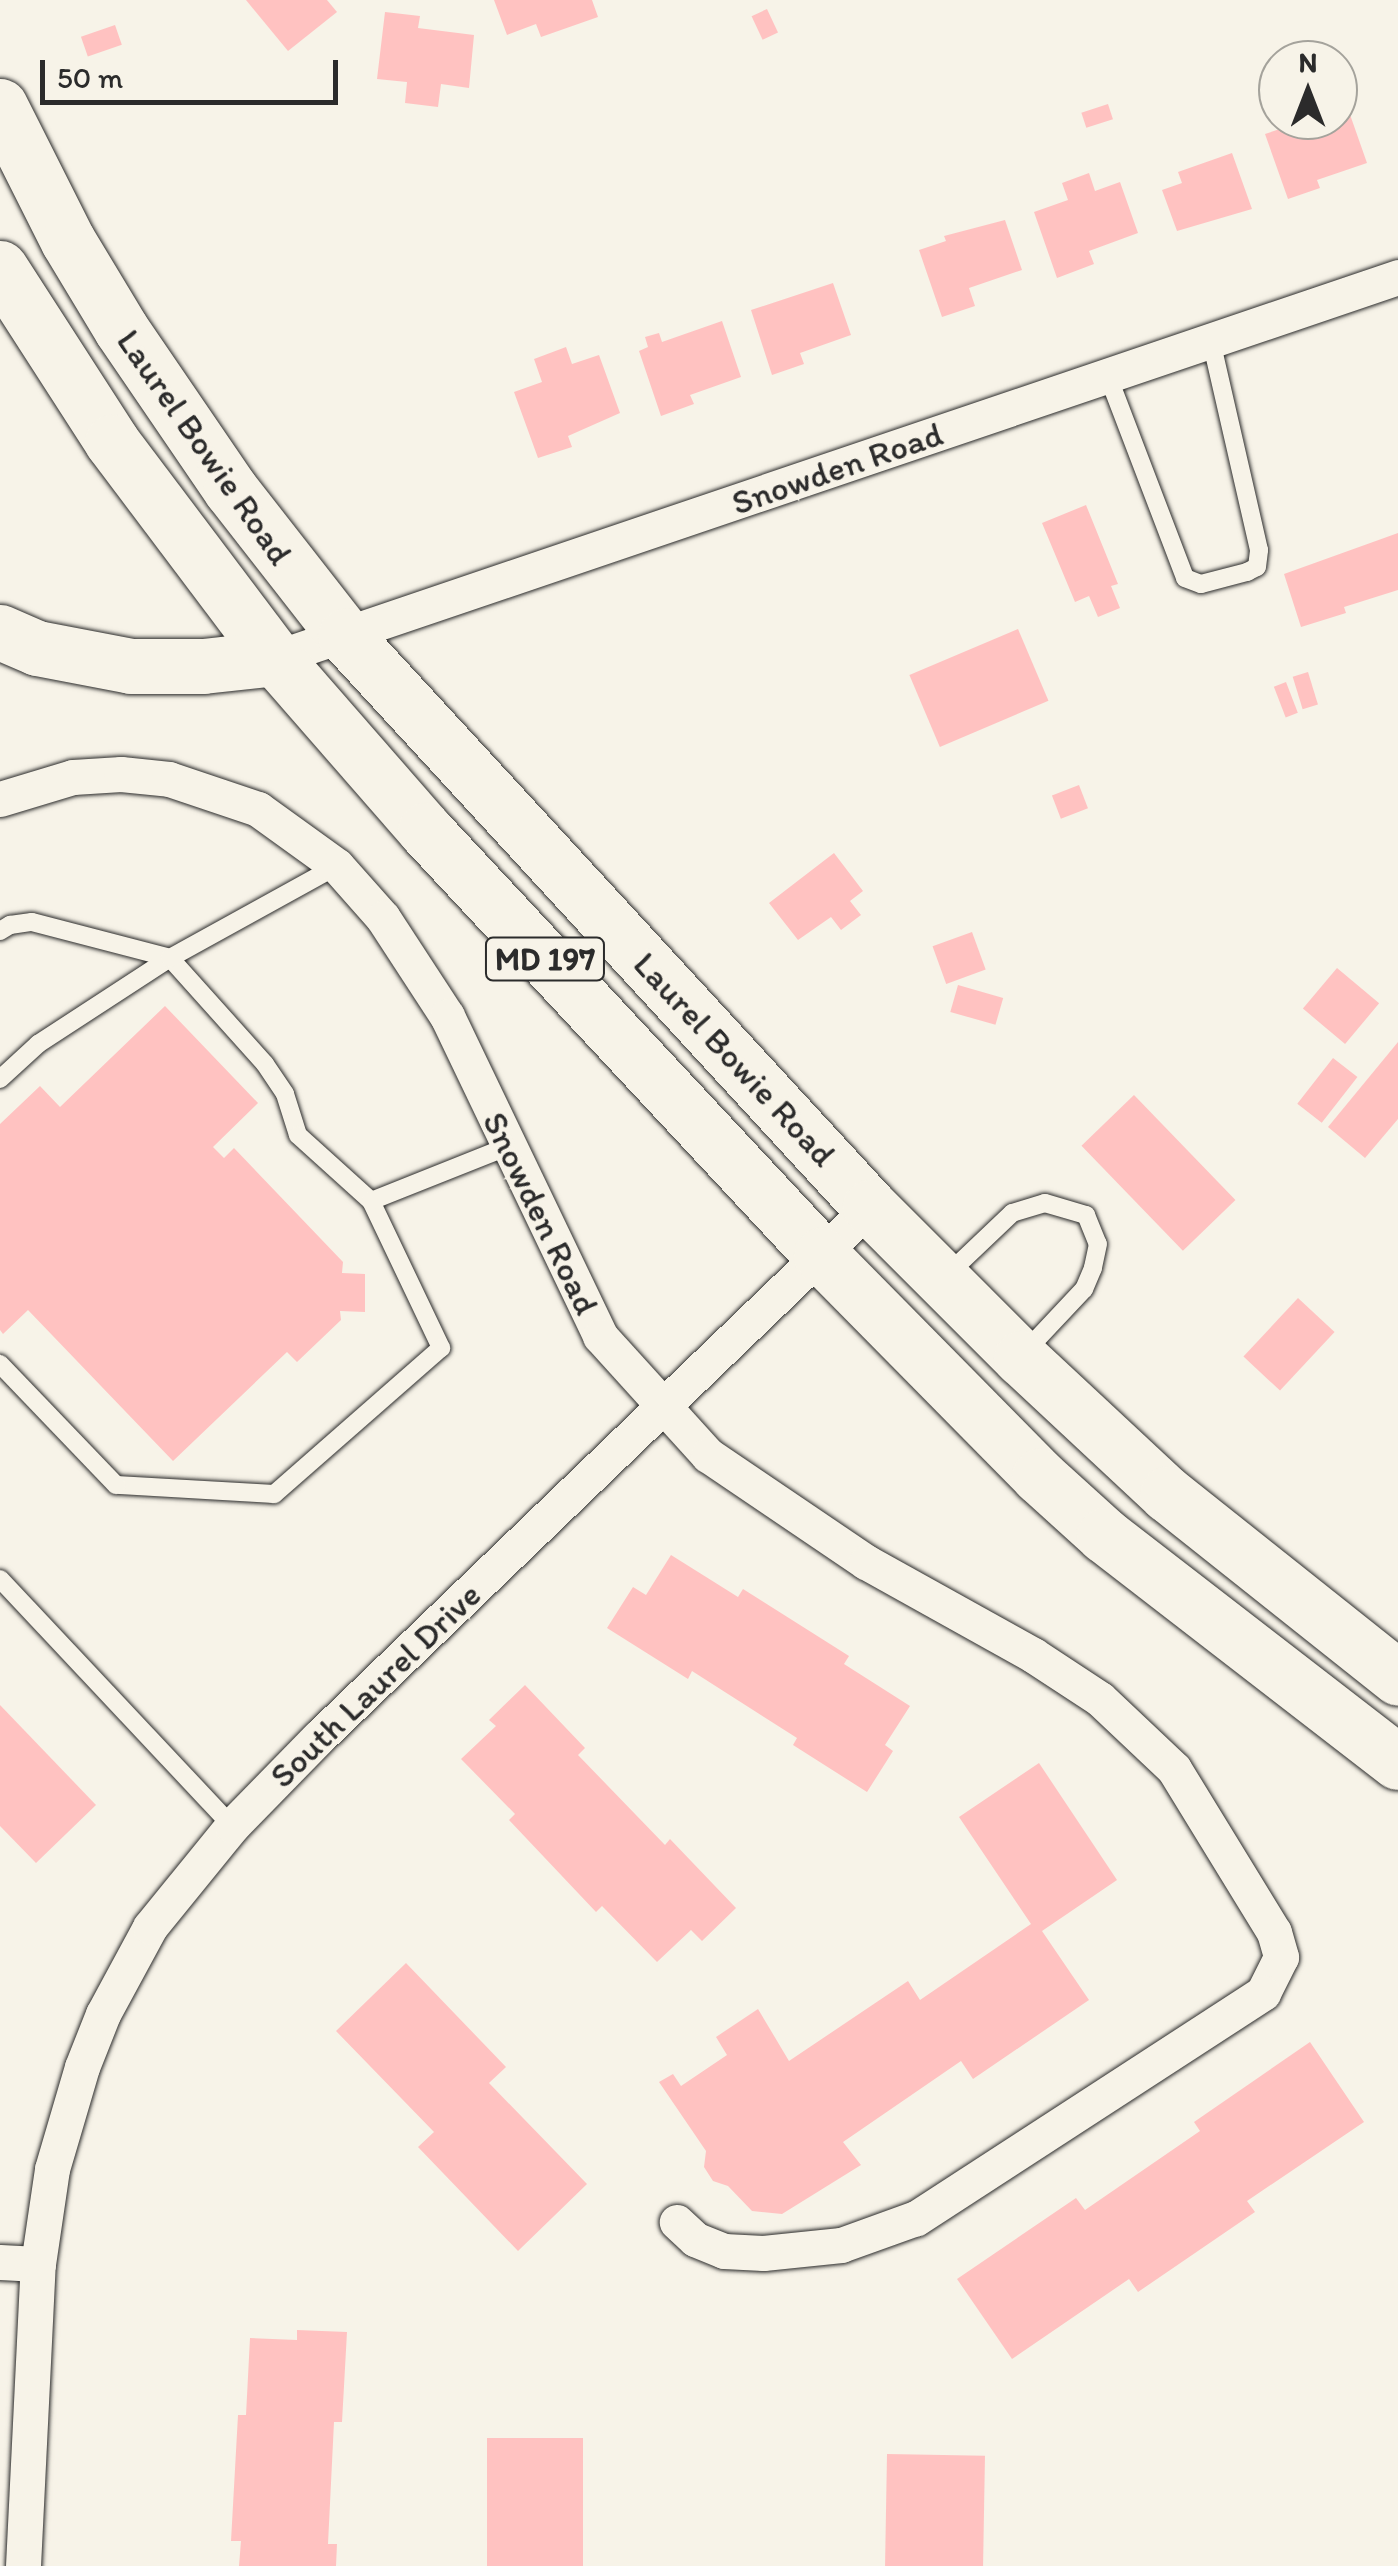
<!DOCTYPE html>
<html>
<head>
<meta charset="utf-8">
<style>
	body { margin:0 }
	#map { position:relative; width:1398px; height:2566px; overflow:hidden; background:#f7f3e8; font-family:Itim,sans-serif }
	div>[style] { position:absolute }
	.building>* { inset:0; background:#ffc2c1; transform-origin:0 0 }
	.roads { filter:drop-shadow(0 0 2px #2b2b2b) drop-shadow(0 0 2px #2b2b2b) }
	.lane>* { height:18px; margin:-9px; padding:0 9px; transform-origin:9px; border-radius:9px; background:#f7f3e8 }
	.street>* { height:35px; margin:-17.5px; padding:0 17.5px; transform-origin:17.5px; border-radius:17.5px; background:#f7f3e8 }
	.primary>* { height:55px; margin:-27.5px; padding:0 27.5px; transform-origin:27.5px; border-radius:27.5px; background:#f7f3e8 }
	.highway>* { height:55px; margin:-27.5px; padding:0 27.5px; transform-origin:27.5px; border-radius:27.5px; background:#f7f3e8 }
	span { translate:-50% -50%; white-space:nowrap; text-align:center; line-height:1.15; -webkit-text-stroke:8px #f7f3e8; paint-order:stroke }
	.shield-label span { padding:2px 8px; background:#f7f3e8; border:2px solid; border-radius:8px; -webkit-text-stroke-width:0 }
	.shield-label { font-size:32px; color:#2b2b2b; font-weight:700 }
	.street-label { font-size:35px; color:#2b2b2b }
	.north { position:absolute; left:1258px; top:40px; width:100px; height:100px; box-sizing:border-box; background:#f7f3e8; border:2px solid #a5a39c; border-radius:50%; rotate:0deg; font-size:28px; font-weight:700; line-height:40px; text-align:center; color:#2b2b2b }
	.north::after { content:''; display:block; margin:auto; width:35px; height:45px; background:#2b2b2b; clip-path:polygon(50% 0,100% 100%,50% 72%,0 100%) }
	.scale { position:absolute; left:40px; top:60px; width:298px; height:45px; box-sizing:border-box; border:5px solid #2b2b2b; border-top:0; padding-left:12px; font-size:30px; line-height:35px; white-space:nowrap; color:#2b2b2b; -webkit-text-stroke:8px #f7f3e8; paint-order:stroke }
</style>
</head>
<body>
<div id="map">
	<div class="building">
		<i style="clip-path:polygon(246px 0,327px 0,337px 12px,288px 51px)"></i>
		<i style="clip-path:polygon(494px 0,592px 0,598px 17px,541px 37px,536px 24px,507px 35px)"></i>
		<i style="left:767px;top:9px;width:26px;height:17px;rotate:65deg"></i>
		<i style="clip-path:polygon(385px 12px,420px 16px,418px 28px,474px 35px,469px 88px,441px 84px,438px 107px,405px 103px,407px 82px,377px 79px)"></i>
		<i style="left:115px;top:25px;width:21px;height:36px;rotate:71deg"></i>
		<i style="left:1108px;top:104px;width:16px;height:28px;rotate:72deg"></i>
		<i style="clip-path:polygon(1347px 106px,1367px 163px,1317px 180px,1320px 188px,1288px 199px,1265px 134px,1307px 120px,1338px 120px,1338px 109px)"></i>
		<i style="clip-path:polygon(1232px 153px,1252px 209px,1177px 231px,1162px 190px,1182px 183px,1178px 172px)"></i>
		<i style="clip-path:polygon(1089px 173px,1095px 191px,1120px 182px,1138px 233px,1089px 251px,1094px 264px,1057px 278px,1034px 212px,1068px 200px,1062px 183px)"></i>
		<i style="clip-path:polygon(1005px 220px,1022px 270px,969px 288px,975px 306px,942px 317px,919px 250px,946px 241px,944px 236px)"></i>
		<i style="clip-path:polygon(833px 283px,851px 335px,800px 353px,804px 364px,772px 375px,751px 310px)"></i>
		<i style="clip-path:polygon(722px 321px,741px 377px,690px 395px,694px 404px,661px 416px,639px 351px,648px 347px,645px 337px,659px 333px,662px 342px)"></i>
		<i style="clip-path:polygon(566px 347px,572px 364px,599px 355px,620px 413px,568px 436px,572px 447px,538px 458px,514px 392px,542px 382px,534px 359px)"></i>
		<i style="clip-path:polygon(1086px 505px,1118px 584px,1111px 586px,1120px 608px,1098px 617px,1089px 596px,1075px 602px,1042px 523px)"></i>
		<i style="clip-path:polygon(1398px 533px,1398px 590px,1344px 607px,1346px 613px,1301px 627px,1284px 574px)"></i>
		<i style="left:1018px;top:629px;width:78px;height:118px;rotate:67deg"></i>
		<i style="left:1308px;top:672px;width:34px;height:16px;rotate:73deg"></i>
		<i style="left:1286px;top:682px;width:33px;height:13px;rotate:69deg"></i>
		<i style="left:1079px;top:785px;width:25px;height:29px;rotate:69deg"></i>
		<i style="clip-path:polygon(834px 853px,863px 891px,850px 901px,861px 915px,841px 930px,831px 917px,798px 940px,769px 903px)"></i>
		<i style="left:972px;top:932px;width:40px;height:42px;rotate:70deg"></i>
		<i style="left:1337px;top:968px;width:55px;height:53px;rotate:40deg"></i>
		<i style="left:958px;top:985px;width:47px;height:28px;rotate:16deg"></i>
		<i style="clip-path:polygon(165px 1006px,258px 1103px,213px 1147px,224px 1158px,234px 1148px,343px 1262px,342px 1273px,365px 1274px,365px 1312px,340px 1311px,341px 1320px,297px 1362px,287px 1352px,173px 1461px,28px 1310px,3px 1334px,0 1330px,0 1124px,40px 1086px,60px 1107px)"></i>
		<i style="clip-path:polygon(1398px 1042px,1398px 1119px,1365px 1158px,1328px 1127px)"></i>
		<i style="left:1333px;top:1058px;width:31px;height:58px;rotate:38deg"></i>
		<i style="left:1134px;top:1095px;width:146px;height:73px;rotate:46deg"></i>
		<i style="left:1298px;top:1298px;width:50px;height:80px;rotate:43deg"></i>
		<i style="clip-path:polygon(671px 1555px,738px 1597px,743px 1589px,849px 1656px,844px 1664px,910px 1706px,885px 1745px,893px 1751px,867px 1792px,793px 1745px,797px 1738px,692px 1671px,688px 1679px,607px 1628px,633px 1587px,646px 1595px)"></i>
		<i style="clip-path:polygon(525px 1685px,585px 1748px,578px 1755px,665px 1845px,670px 1839px,736px 1908px,702px 1941px,691px 1930px,657px 1962px,602px 1906px,596px 1912px,509px 1820px,515px 1814px,461px 1759px,496px 1726px,489px 1720px)"></i>
		<i style="clip-path:polygon(0 1705px,96px 1805px,36px 1863px,0 1826px)"></i>
		<i style="clip-path:polygon(1039px 1763px,1117px 1880px,1042px 1931px,1089px 2000px,973px 2079px,961px 2061px,843px 2142px,861px 2165px,782px 2214px,752px 2211px,728px 2186px,713px 2181px,704px 2167px,706px 2151px,659px 2082px,673px 2074px,681px 2086px,727px 2055px,716px 2037px,758px 2009px,789px 2061px,908px 1981px,920px 2000px,1031px 1924px,959px 1817px)"></i>
		<i style="clip-path:polygon(406px 1963px,506px 2067px,489px 2083px,587px 2184px,518px 2251px,418px 2147px,434px 2132px,336px 2031px)"></i>
		<i style="clip-path:polygon(1310px 2042px,1364px 2122px,1247px 2201px,1255px 2212px,1138px 2292px,1129px 2279px,1012px 2359px,957px 2279px,1076px 2198px,1085px 2210px,1200px 2131px,1194px 2122px)"></i>
		<i style="clip-path:polygon(297px 2330px,347px 2332px,342px 2422px,334px 2422px,328px 2544px,337px 2544px,336px 2566px,239px 2566px,241px 2541px,231px 2541px,238px 2415px,246px 2415px,250px 2338px,297px 2340px)"></i>
		<i style="left:487px;top:2438px;width:96px;height:128px"></i>
		<i style="left:887px;top:2454px;width:98px;height:112px;rotate:1deg"></i>
	</div>
	<div class="roads">
		<div class="lane">
			<i style="left:1108px;top:376px;width:216px;rotate:69.1deg"></i>
			<i style="left:1185px;top:578px;width:17px;rotate:21deg"></i>
			<i style="left:1201px;top:584px;width:48px;rotate:-14.6deg"></i>
			<i style="left:1247px;top:572px;width:11px;rotate:-27deg"></i>
			<i style="left:1257px;top:567px;width:17px;rotate:-83deg"></i>
			<i style="left:1259px;top:550px;width:214px;rotate:-102.9deg"></i>
			<i style="left:0;top:931px;width:12px;rotate:-31deg"></i>
			<i style="left:10px;top:925px;width:22px;rotate:-8deg"></i>
			<i style="left:32px;top:922px;width:143px;rotate:14.6deg"></i>
			<i style="left:170px;top:958px;width:142px;rotate:48.1deg"></i>
			<i style="left:265px;top:1064px;width:36px;rotate:56deg"></i>
			<i style="left:285px;top:1094px;width:43px;rotate:72.4deg"></i>
			<i style="left:298px;top:1135px;width:98px;rotate:42.1deg"></i>
			<i style="left:371px;top:1201px;width:163px;rotate:64.5deg"></i>
			<i style="left:441px;top:1348px;width:222px;rotate:138.8deg"></i>
			<i style="left:274px;top:1494px;width:158px;rotate:-176.7deg"></i>
			<i style="left:116px;top:1485px;width:168px;rotate:-133.8deg"></i>
			<i style="left:0;top:1079px;width:52px;rotate:-42.6deg"></i>
			<i style="left:38px;top:1044px;width:158px;rotate:-33.1deg"></i>
			<i style="left:170px;top:958px;width:191px;rotate:-28.9deg"></i>
			<i style="left:371px;top:1201px;width:149px;rotate:-21.7deg"></i>
			<i style="left:947px;top:1275px;width:90px;rotate:-43.6deg"></i>
			<i style="left:1012px;top:1213px;width:34px;rotate:-17deg"></i>
			<i style="left:1045px;top:1203px;width:43px;rotate:16.3deg"></i>
			<i style="left:1086px;top:1215px;width:31px;rotate:68deg"></i>
			<i style="left:1098px;top:1244px;width:25px;rotate:102deg"></i>
			<i style="left:1093px;top:1268px;width:23px;rotate:113deg"></i>
			<i style="left:1084px;top:1289px;width:88px;rotate:133.2deg"></i>
			<i style="left:0;top:1579px;width:339px;rotate:46.8deg"></i>
		</div>
		<div class="street">
			<i style="left:275px;top:658px;width:1186px;rotate:-18.74deg"></i>
			<i style="left:0;top:799px;width:76px;rotate:-16.8deg"></i>
			<i style="left:73px;top:777px;width:48px;rotate:-3.6deg"></i>
			<i style="left:121px;top:774px;width:48px;rotate:5.9deg"></i>
			<i style="left:169px;top:779px;width:94px;rotate:18.6deg"></i>
			<i style="left:258px;top:809px;width:97px;rotate:35.8deg"></i>
			<i style="left:337px;top:866px;width:69px;rotate:48.5deg"></i>
			<i style="left:383px;top:918px;width:117px;rotate:56.9deg"></i>
			<i style="left:447px;top:1016px;width:355px;rotate:64.4deg"></i>
			<i style="left:600px;top:1336px;width:161px;rotate:47.8deg"></i>
			<i style="left:708px;top:1455px;width:191px;rotate:34.1deg"></i>
			<i style="left:866px;top:1562px;width:191px;rotate:29.1deg"></i>
			<i style="left:1033px;top:1655px;width:80px;rotate:33.3deg"></i>
			<i style="left:1100px;top:1699px;width:102px;rotate:43.4deg"></i>
			<i style="left:1174px;top:1769px;width:191px;rotate:58.5deg"></i>
			<i style="left:1274px;top:1932px;width:26px;rotate:74deg"></i>
			<i style="left:1281px;top:1957px;width:40px;rotate:116.6deg"></i>
			<i style="left:1263px;top:1993px;width:414px;rotate:147deg"></i>
			<i style="left:916px;top:2218px;width:80px;rotate:160.2deg"></i>
			<i style="left:841px;top:2245px;width:78px;rotate:174.1deg"></i>
			<i style="left:763px;top:2253px;width:39px;rotate:-177deg"></i>
			<i style="left:724px;top:2251px;width:31px;rotate:-158deg"></i>
			<i style="left:695px;top:2239px;width:25px;rotate:-137deg"></i>
			<i style="left:0;top:2262px;width:38px;rotate:3deg"></i>
			<i style="left:23px;top:2566px;width:302px;rotate:-87.2deg"></i>
			<i style="left:38px;top:2264px;width:96px;rotate:-81.6deg"></i>
			<i style="left:52px;top:2169px;width:106px;rotate:-73.6deg"></i>
			<i style="left:82px;top:2067px;width:57px;rotate:-68.4deg"></i>
			<i style="left:103px;top:2014px;width:99px;rotate:-61.6deg"></i>
			<i style="left:150px;top:1927px;width:130px;rotate:-50.9deg"></i>
			<i style="left:232px;top:1826px;width:123px;rotate:-45.7deg"></i>
			<i style="left:318px;top:1738px;width:766px;rotate:-43.89deg"></i>
		</div>
		<div class="primary">
			<i style="left:0;top:106px;width:151px;rotate:63.3deg"></i>
			<i style="left:68px;top:241px;width:103px;rotate:58.9deg"></i>
			<i style="left:121px;top:329px;width:195px;rotate:55.7deg"></i>
			<i style="left:231px;top:490px;width:185px;rotate:52deg"></i>
			<i style="left:345px;top:636px;width:776px;rotate:47.4deg"></i>
			<i style="left:870px;top:1207px;width:214px;rotate:45deg"></i>
			<i style="left:1021px;top:1358px;width:200px;rotate:43deg"></i>
			<i style="left:1167px;top:1494px;width:295px;rotate:38.5deg"></i>
			<i style="left:0;top:268px;width:207px;rotate:57.2deg"></i>
			<i style="left:112px;top:442px;width:271px;rotate:53deg"></i>
			<i style="left:275px;top:658px;width:228px;rotate:48.9deg"></i>
			<i style="left:425px;top:830px;width:581px;rotate:47.02deg"></i>
			<i style="left:821px;top:1255px;width:310px;rotate:45.4deg"></i>
			<i style="left:1039px;top:1476px;width:88px;rotate:42.2deg"></i>
			<i style="left:1104px;top:1535px;width:371px;rotate:37.7deg"></i>
		</div>
		<div class="highway">
			<i style="left:0;top:632px;width:40px;rotate:23.4deg"></i>
			<i style="left:37px;top:648px;width:96px;rotate:10.8deg"></i>
			<i style="left:131px;top:666px;width:72px"></i>
			<i style="left:203px;top:666px;width:72px;rotate:-6.3deg"></i>
		</div>
	</div>
	<div class="shield-label">
		<span style="left:545px;top:959px">MD 197</span>
	</div>
	<div class="street-label">
		<span style="left:205px;top:447px;rotate:55deg">Laurel Bowie Road</span>
		<span style="left:837px;top:468px;rotate:-19deg">Snowden Road</span>
		<span style="left:735px;top:1059px;rotate:47deg">Laurel Bowie Road</span>
		<span style="left:541px;top:1213px;rotate:64deg">Snowden Road</span>
		<span style="left:375px;top:1685px;rotate:-44deg">South Laurel Drive</span>
	</div>
	<div class="north">N</div>
	<div class="scale">50 m</div>
</div>
</body>
</html>
